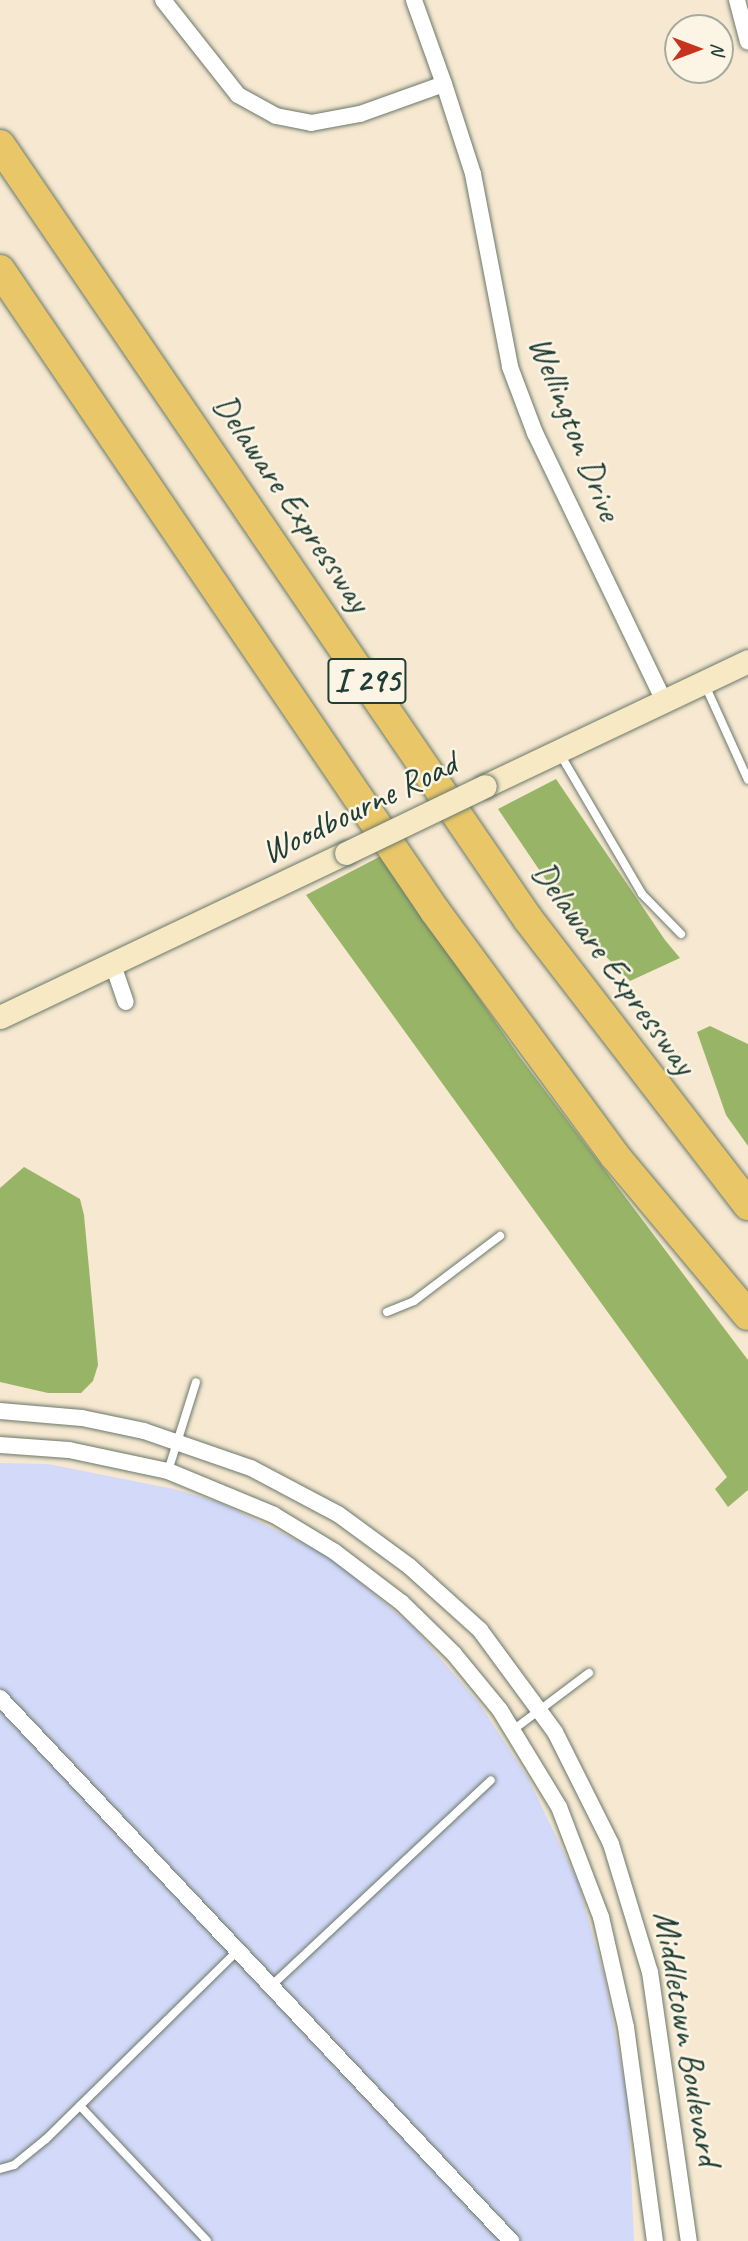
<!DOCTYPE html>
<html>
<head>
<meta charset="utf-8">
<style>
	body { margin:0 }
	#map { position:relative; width:748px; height:2241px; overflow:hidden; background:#f7e9d1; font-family:Caveat,sans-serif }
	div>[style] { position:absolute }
	.built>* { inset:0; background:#d3d9f9 }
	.forest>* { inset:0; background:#98b567 }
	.roads { filter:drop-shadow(0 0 2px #6b796b) drop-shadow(0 0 2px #6b796b) }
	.lane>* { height:8px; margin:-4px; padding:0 4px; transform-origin:4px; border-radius:4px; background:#fff }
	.street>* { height:16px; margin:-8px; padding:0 8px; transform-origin:8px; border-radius:8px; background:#fff }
	.secondary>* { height:23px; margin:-11.5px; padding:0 11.5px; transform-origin:11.5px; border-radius:11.5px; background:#f6e9c3 }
	.highway>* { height:30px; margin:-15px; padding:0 15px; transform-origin:15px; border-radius:15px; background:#e9c769 }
	.bridges { filter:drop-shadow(0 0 2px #6b796b) drop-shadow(0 0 2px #6b796b) }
	.secondary-bridge>* { height:23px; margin:-11.5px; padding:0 11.5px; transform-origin:11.5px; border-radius:11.5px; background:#f6e9c3 }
	span { translate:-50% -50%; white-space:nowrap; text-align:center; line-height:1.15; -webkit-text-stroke:5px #fcf5e5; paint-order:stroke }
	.shield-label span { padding:2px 5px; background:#fcf5e5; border:2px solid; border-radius:5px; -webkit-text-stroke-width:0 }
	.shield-label { font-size:33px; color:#1f3d34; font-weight:700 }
	.street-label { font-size:35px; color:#1f3d34 }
	.north { position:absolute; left:664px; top:14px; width:70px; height:70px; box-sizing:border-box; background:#fcf5e5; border:2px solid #a4ab9e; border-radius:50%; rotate:90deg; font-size:19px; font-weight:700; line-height:28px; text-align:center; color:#1f3d34 }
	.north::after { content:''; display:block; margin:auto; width:24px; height:32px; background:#c8321e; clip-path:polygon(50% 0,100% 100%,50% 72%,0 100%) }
</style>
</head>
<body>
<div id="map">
	<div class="built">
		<i style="clip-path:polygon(0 1463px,48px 1464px,174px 1489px,221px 1503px,329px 1556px,412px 1626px,479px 1703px,528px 1778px,578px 1882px,605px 1979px,628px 2101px,634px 2241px,0 2241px)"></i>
	</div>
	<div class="forest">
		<i style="clip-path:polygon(556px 779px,665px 940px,680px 958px,630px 981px,580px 930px,498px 809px)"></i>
		<i style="clip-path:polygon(381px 856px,519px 1056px,748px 1360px,748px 1490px,728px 1507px,715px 1489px,727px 1477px,306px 895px)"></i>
		<i style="clip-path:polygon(710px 1026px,748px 1044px,748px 1146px,726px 1115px,697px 1032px)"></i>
		<i style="clip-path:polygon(24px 1167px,80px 1199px,84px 1215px,98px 1365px,93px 1381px,81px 1393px,48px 1393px,0 1382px,0 1188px)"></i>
	</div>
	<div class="roads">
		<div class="lane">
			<i style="left:705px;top:685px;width:104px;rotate:65.6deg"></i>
			<i style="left:560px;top:754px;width:162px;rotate:59.6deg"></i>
			<i style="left:642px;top:894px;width:56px;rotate:45.7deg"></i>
			<i style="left:387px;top:1312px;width:29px;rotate:-22deg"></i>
			<i style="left:414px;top:1301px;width:108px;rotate:-37.1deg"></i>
			<i style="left:168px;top:1471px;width:93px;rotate:-72.5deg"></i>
			<i style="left:513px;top:1730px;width:95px;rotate:-36.9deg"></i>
			<i style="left:271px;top:1986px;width:301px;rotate:-43.1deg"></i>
			<i style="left:80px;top:2106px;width:185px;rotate:46.7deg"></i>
			<i style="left:0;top:2169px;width:15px;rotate:-16deg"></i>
			<i style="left:14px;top:2165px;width:41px;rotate:-39.1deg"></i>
			<i style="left:46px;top:2139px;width:268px;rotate:-44.5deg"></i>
		</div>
		<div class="street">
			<i style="left:163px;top:0;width:121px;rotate:51.7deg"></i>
			<i style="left:238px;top:95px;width:43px;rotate:28.9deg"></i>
			<i style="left:276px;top:116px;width:36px;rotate:11deg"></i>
			<i style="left:311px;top:123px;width:50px;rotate:-10.4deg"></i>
			<i style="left:360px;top:114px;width:89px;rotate:-19.7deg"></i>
			<i style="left:444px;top:84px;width:89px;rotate:-109.7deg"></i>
			<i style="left:737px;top:0;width:43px;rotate:75.3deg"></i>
			<i style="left:444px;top:84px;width:95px;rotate:72.1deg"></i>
			<i style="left:473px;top:174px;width:197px;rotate:79.1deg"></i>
			<i style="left:510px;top:367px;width:71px;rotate:69.3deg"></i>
			<i style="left:535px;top:433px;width:297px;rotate:64.3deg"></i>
			<i style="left:113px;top:965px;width:39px;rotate:71deg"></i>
			<i style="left:0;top:1411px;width:82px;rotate:4.9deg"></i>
			<i style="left:82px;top:1418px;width:63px;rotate:11.8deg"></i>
			<i style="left:144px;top:1431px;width:113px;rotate:19.1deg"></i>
			<i style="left:251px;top:1468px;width:98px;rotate:27.9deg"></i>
			<i style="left:338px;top:1514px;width:88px;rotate:36.2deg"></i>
			<i style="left:409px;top:1566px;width:96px;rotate:42deg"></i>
			<i style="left:480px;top:1630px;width:127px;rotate:53.7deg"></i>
			<i style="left:555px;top:1732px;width:125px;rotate:63.4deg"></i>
			<i style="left:611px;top:1844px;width:134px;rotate:73.1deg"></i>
			<i style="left:650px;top:1972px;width:272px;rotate:81.8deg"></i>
			<i style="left:0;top:1445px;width:69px;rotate:4.1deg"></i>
			<i style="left:69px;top:1450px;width:101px;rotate:12deg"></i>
			<i style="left:168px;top:1471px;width:115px;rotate:22.5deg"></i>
			<i style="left:274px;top:1515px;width:71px;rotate:31.2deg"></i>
			<i style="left:335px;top:1552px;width:84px;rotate:37.3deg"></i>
			<i style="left:402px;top:1603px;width:73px;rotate:44.4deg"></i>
			<i style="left:454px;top:1654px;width:72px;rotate:50.6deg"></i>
			<i style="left:500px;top:1710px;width:114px;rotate:58.7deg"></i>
			<i style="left:559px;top:1807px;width:118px;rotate:69.1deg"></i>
			<i style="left:601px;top:1917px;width:113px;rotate:77.2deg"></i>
			<i style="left:626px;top:2027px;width:216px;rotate:82.3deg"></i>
			<i style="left:0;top:1698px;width:746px;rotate:46.74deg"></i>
		</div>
		<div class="secondary">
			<i style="left:485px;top:786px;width:291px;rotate:-25.4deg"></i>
			<i style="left:0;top:1017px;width:383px;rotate:-25.4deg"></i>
		</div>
		<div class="highway">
			<i style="left:0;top:145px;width:937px;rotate:55.7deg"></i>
			<i style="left:528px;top:919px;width:361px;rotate:52.4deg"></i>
			<i style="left:0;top:270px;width:775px;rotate:55.84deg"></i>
			<i style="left:435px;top:911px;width:304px;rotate:53.7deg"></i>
			<i style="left:615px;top:1156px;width:207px;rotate:50.1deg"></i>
		</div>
	</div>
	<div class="bridges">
		<div class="secondary-bridge">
			<i style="left:346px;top:853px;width:154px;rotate:-25.7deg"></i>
		</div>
	</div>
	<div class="shield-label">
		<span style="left:367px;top:681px">I 295</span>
	</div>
	<div class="street-label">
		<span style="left:575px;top:428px;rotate:68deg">Wellington Drive</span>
		<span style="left:292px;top:503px;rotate:56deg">Delaware Expressway</span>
		<span style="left:359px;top:808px;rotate:-26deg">Woodbourne Road</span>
		<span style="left:614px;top:968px;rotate:54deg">Delaware Expressway</span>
		<span style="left:687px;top:2038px;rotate:80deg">Middletown Boulevard</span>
	</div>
	<div class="north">N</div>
</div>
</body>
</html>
